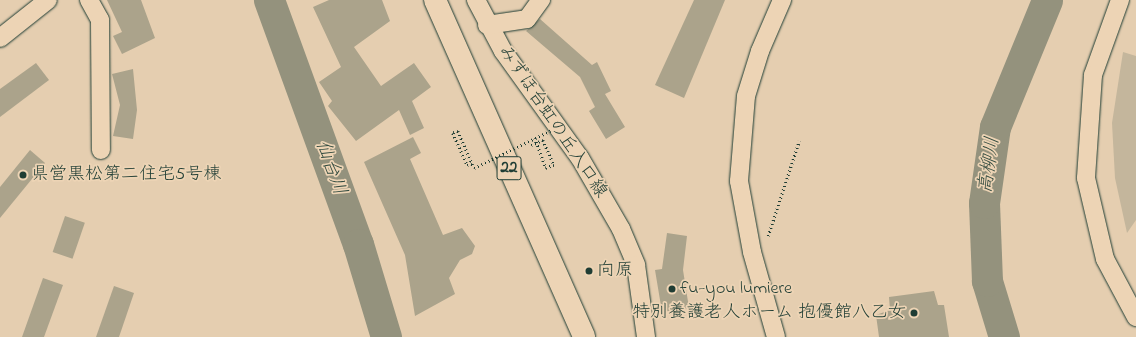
<!DOCTYPE html>
<html>
<head>
<meta charset="utf-8">
<style>
	body { margin:0 }
	#map { position:relative; width:1136px; height:337px; overflow:hidden; background:#e5ceb0; font-family:"Indie Flower","Klee One",sans-serif }
	div>[style] { position:absolute }
	.green>* { inset:0; background:#c4b69c }
	.river>* { height:31px; margin:-15.5px; padding:0 15.5px; transform-origin:15.5px; border-radius:15.5px; background:#94927d }
	.building>* { inset:0; background:#aba38b; transform-origin:0 0 }
	.path>* { height:2.5px; margin-top:-1.25px; transform-origin:0; background:repeating-linear-gradient(90deg,#1f3d34 0 1px,transparent 0 4px) }
	.roads { filter:drop-shadow(0 0 1px #1f3d34) drop-shadow(0 0 1px #1f3d34) }
	.minor>* { height:18px; margin:-9px; padding:0 9px; transform-origin:9px; border-radius:9px; background:#edd4b5 }
	.major>* { height:22px; margin:-11px; padding:0 11px; transform-origin:11px; border-radius:11px; background:#edd4b5 }
	.path-bridge>* { height:2.5px; margin-top:-1.25px; transform-origin:0; background:repeating-linear-gradient(90deg,#1f3d34 0 1px,transparent 0 4px) }
	.dots>* { width:11px; height:11px; translate:-50% -50%; box-sizing:border-box; border:2px solid #edd4b5; border-radius:50% }
	span { translate:-50% -50%; white-space:nowrap; text-align:center; line-height:1.15; -webkit-text-stroke:3.5px #edd4b5; paint-order:stroke }
	.shield-label span { padding:1px 3px; background:#edd4b5; border:1px solid; border-radius:3px; -webkit-text-stroke-width:0 }
	.shield-label { font-size:17px; color:#1f3d34; font-weight:700 }
	.street-label { font-size:18px; color:#1f3d34 }
	.poi-label { font-size:18px; color:#1f3d34 }
	.left { translate:0 -50%; text-align:left }
	.right { translate:-100% -50%; text-align:right }
	.water-label { font-size:19px; color:#314a3f; font-style:italic }
</style>
</head>
<body>
<div id="map">
	<div class="green">
		<i style="clip-path:polygon(1123px 52px,1136px 56px,1136px 220px,1127px 233px,1115px 178px,1112px 123px)"></i>
	</div>
	<div class="river">
		<i style="left:269px;top:0;width:260px;rotate:70deg"></i>
		<i style="left:358px;top:244px;width:97px;rotate:73.2deg"></i>
		<i style="left:1004px;top:337px;width:59px;rotate:-106.9deg"></i>
		<i style="left:987px;top:281px;width:78px;rotate:-92.2deg"></i>
		<i style="left:984px;top:203px;width:77px;rotate:-81.8deg"></i>
		<i style="left:995px;top:127px;width:137px;rotate:-67.7deg"></i>
	</div>
	<div class="building">
		<i style="clip-path:polygon(107px 0,141px 0,155px 38px,122px 54px,113px 36px,122px 32px)"></i>
		<i style="clip-path:polygon(329px 0,382px 0,390px 21px,354px 47px,381px 86px,414px 63px,431px 87px,412px 101px,424px 128px,410px 135px,399px 110px,356px 141px,328px 106px,332px 101px,319px 82px,341px 67px,313px 7px)"></i>
		<i style="clip-path:polygon(694px 0,725px 0,684px 98px,655px 85px)"></i>
		<i style="clip-path:polygon(540px 19px,592px 65px,597px 62px,611px 91px,605px 94px,625px 127px,606px 139px,589px 111px,595px 107px,580px 77px,526px 31px)"></i>
		<i style="clip-path:polygon(36px 63px,49px 80px,0 117px,0 89px)"></i>
		<i style="clip-path:polygon(133px 69px,137px 110px,133px 139px,113px 136px,120px 105px,112px 74px)"></i>
		<i style="clip-path:polygon(413px 137px,421px 153px,410px 159px,443px 235px,462px 228px,475px 246px,472px 254px,460px 260px,449px 278px,455px 294px,415px 316px,405px 255px,364px 162px)"></i>
		<i style="clip-path:polygon(30px 150px,45px 163px,0 218px,0 187px)"></i>
		<i style="left:65px;top:216px;width:21px;height:38px;rotate:19deg"></i>
		<i style="clip-path:polygon(667px 233px,687px 236px,683px 270px,689px 308px,662px 312px,655px 270px,662px 269px)"></i>
		<i style="clip-path:polygon(43px 278px,63px 285px,44px 337px,22px 337px)"></i>
		<i style="clip-path:polygon(114px 286px,134px 293px,119px 337px,96px 337px)"></i>
		<i style="clip-path:polygon(934px 291px,938px 305px,944px 305px,949px 337px,879px 337px,876px 315px,890px 310px,889px 297px)"></i>
	</div>
	<div class="path">
		<i style="left:458px;top:131px;width:5px;rotate:158deg"></i>
		<i style="left:453px;top:133px;width:35px;rotate:66deg"></i>
		<i style="left:467px;top:165px;width:5px;rotate:-22deg"></i>
		<i style="left:531px;top:145px;width:13px;rotate:-23deg"></i>
		<i style="left:543px;top:140px;width:27px;rotate:66deg"></i>
		<i style="left:554px;top:165px;width:9px;rotate:159deg"></i>
		<i style="left:768px;top:236px;width:100px;rotate:-71.9deg"></i>
	</div>
	<div class="roads">
		<div class="minor">
			<i style="left:89px;top:0;width:23px;rotate:61deg"></i>
			<i style="left:100px;top:20px;width:130px;rotate:89.6deg"></i>
			<i style="left:476px;top:0;width:58px;rotate:62.1deg"></i>
			<i style="left:503px;top:51px;width:132px;rotate:54.3deg"></i>
			<i style="left:580px;top:158px;width:82px;rotate:60deg"></i>
			<i style="left:621px;top:229px;width:39px;rotate:67deg"></i>
			<i style="left:636px;top:265px;width:73px;rotate:82.1deg"></i>
			<i style="left:1120px;top:0;width:80px;rotate:109.8deg"></i>
			<i style="left:1093px;top:75px;width:103px;rotate:93.9deg"></i>
			<i style="left:1086px;top:178px;width:83px;rotate:76.8deg"></i>
			<i style="left:1105px;top:259px;width:66px;rotate:61.9deg"></i>
			<i style="left:487px;top:25px;width:40px;rotate:-8.5deg"></i>
			<i style="left:527px;top:19px;width:24px;rotate:-54deg"></i>
			<i style="left:0;top:38px;width:61px;rotate:-38.4deg"></i>
			<i style="left:776px;top:337px;width:88px;rotate:-105.8deg"></i>
			<i style="left:752px;top:252px;width:72px;rotate:-100.4deg"></i>
			<i style="left:739px;top:181px;width:85px;rotate:-85.3deg"></i>
			<i style="left:746px;top:96px;width:47px;rotate:-72.7deg"></i>
			<i style="left:760px;top:51px;width:56px;rotate:-66.7deg"></i>
		</div>
		<div class="major">
			<i style="left:435px;top:0;width:368px;rotate:66.1deg"></i>
		</div>
	</div>
	<div class="path-bridge">
		<i style="left:458px;top:131px;width:40px;rotate:66.6deg"></i>
		<i style="left:474px;top:168px;width:85px;rotate:-26deg"></i>
		<i style="left:535px;top:138px;width:32px;rotate:70deg"></i>
	</div>
	<div class="dots">
		<i style="left:23px;top:175px;background:#1f3d34"></i>
		<i style="left:589px;top:271px;background:#1f3d34"></i>
		<i style="left:672px;top:289px;background:#1f3d34"></i>
		<i style="left:914px;top:313px;background:#1f3d34"></i>
	</div>
	<div class="shield-label">
		<span style="left:509px;top:168px">22</span>
	</div>
	<div class="street-label">
		<span style="left:552px;top:122px;rotate:56deg">みずほ台虹の丘入口線</span>
	</div>
	<div class="poi-label">
		<span class="left" style="left:31px;top:175px">県営黒松第二住宅5号棟</span>
		<span class="left" style="left:597px;top:271px">向原</span>
		<span class="left" style="left:680px;top:289px">fu-you lumiere</span>
		<span class="right" style="left:906px;top:313px">特別養護老人ホーム 抱優館八乙女</span>
	</div>
	<div class="water-label">
		<span style="left:990px;top:165px;rotate:-82deg">高柳川</span>
		<span style="left:330px;top:168px;rotate:70deg">仙台川</span>
	</div>
</div>
</body>
</html>
